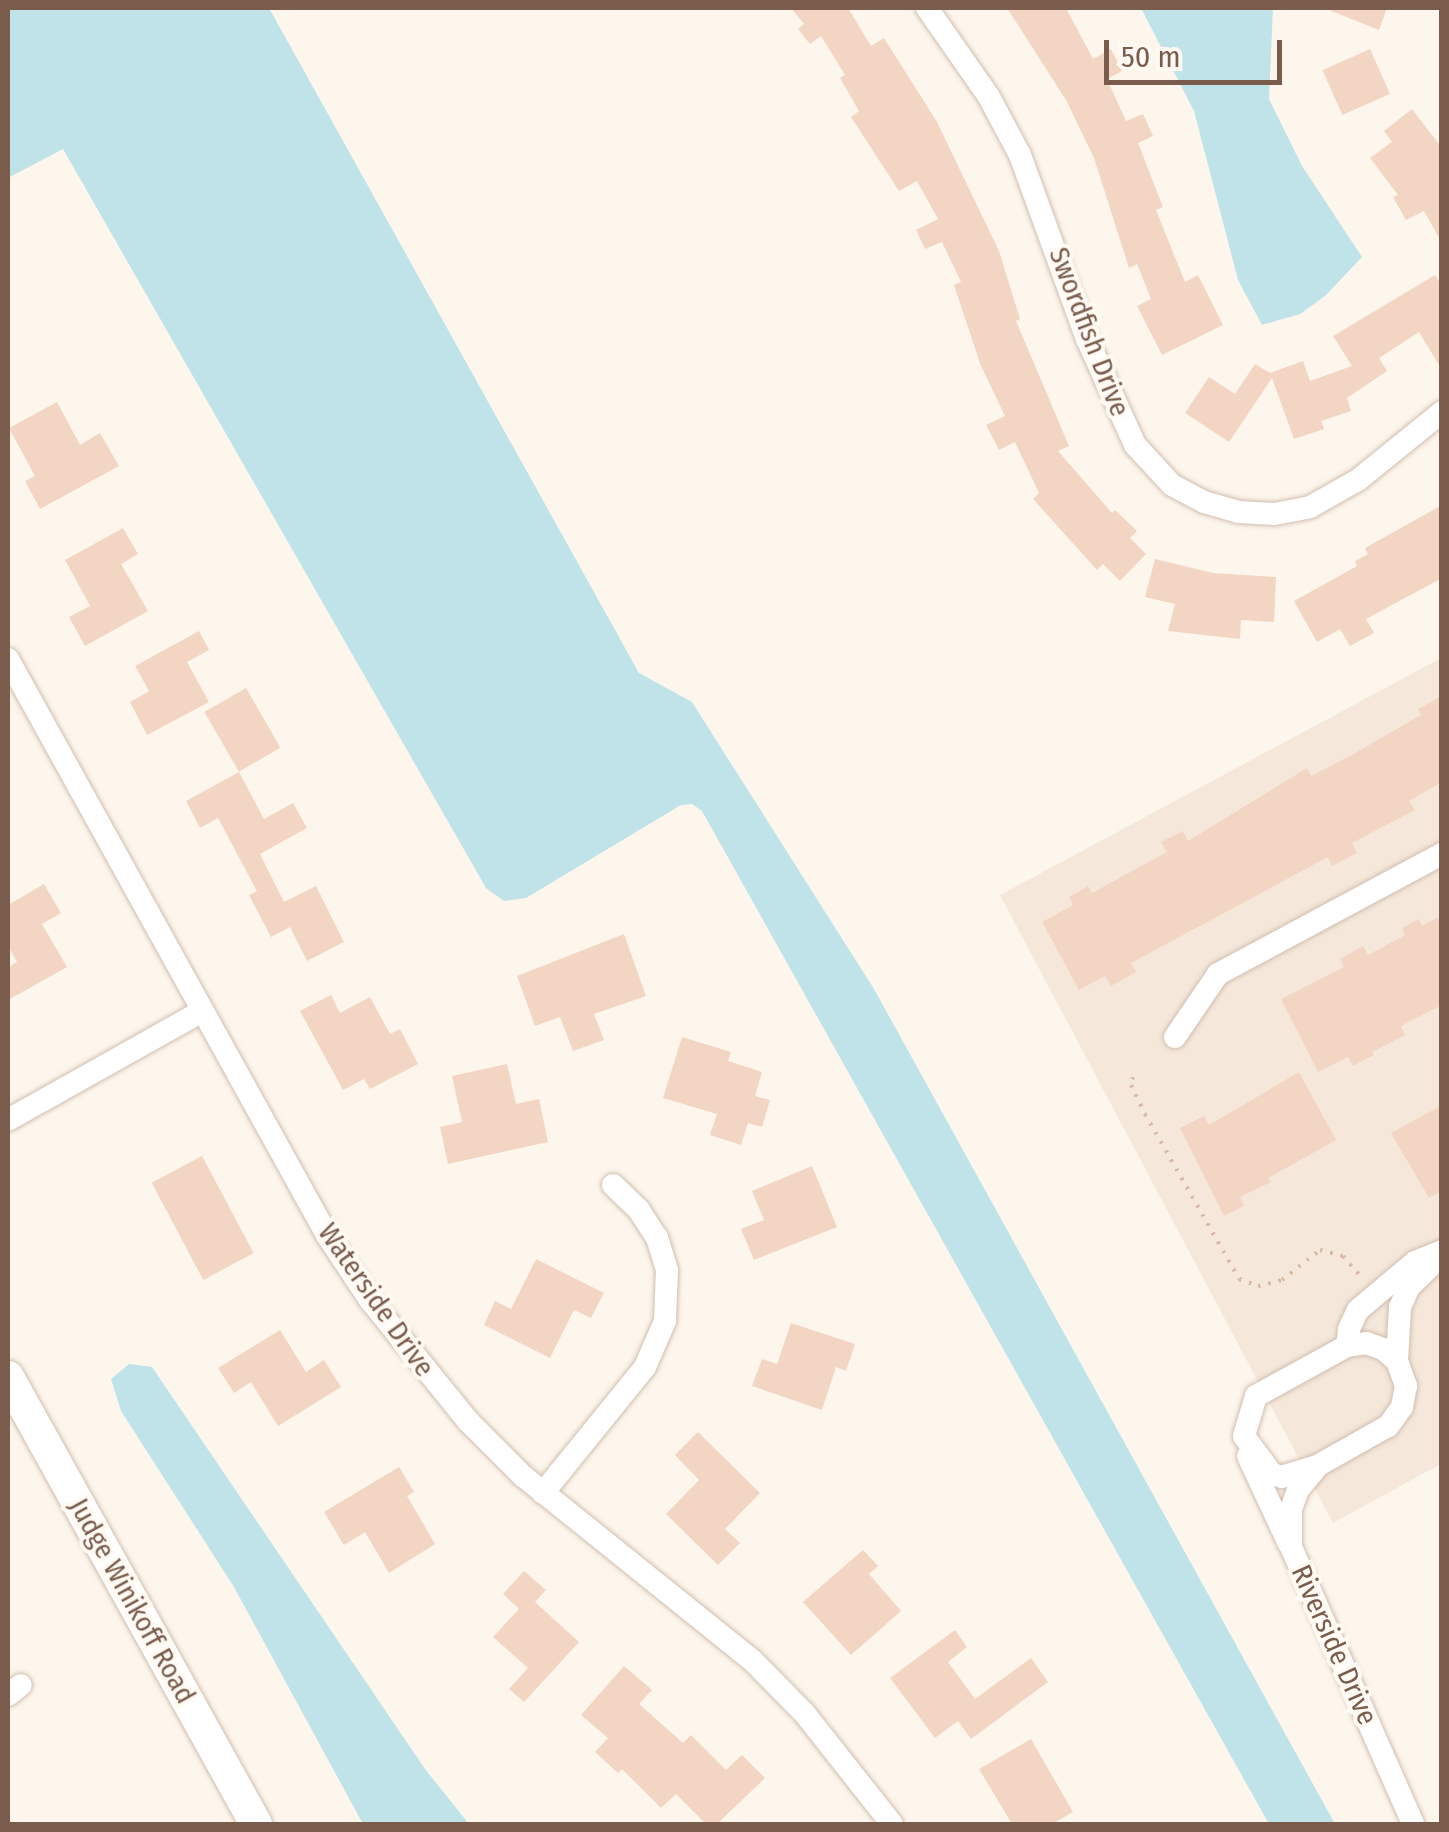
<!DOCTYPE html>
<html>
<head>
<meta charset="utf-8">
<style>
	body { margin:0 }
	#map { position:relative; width:1449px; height:1832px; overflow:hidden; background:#fdf6ec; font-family:"Fira Sans Condensed",sans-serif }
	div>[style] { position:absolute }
	.residential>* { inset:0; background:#f5e8da }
	.water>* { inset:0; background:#bfe3e8 }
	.building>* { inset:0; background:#f3d5c3; transform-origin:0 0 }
	.path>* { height:4px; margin-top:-2px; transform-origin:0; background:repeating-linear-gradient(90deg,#d9b8a5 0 2.5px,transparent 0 10.5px) }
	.roads { filter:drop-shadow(0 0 2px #d1beb0) drop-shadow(0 0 2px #d1beb0) }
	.street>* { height:22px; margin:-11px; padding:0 11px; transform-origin:11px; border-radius:11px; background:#fff }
	.secondary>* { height:32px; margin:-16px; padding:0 16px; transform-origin:16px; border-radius:16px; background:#fff }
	span { translate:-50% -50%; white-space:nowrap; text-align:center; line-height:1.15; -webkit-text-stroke:8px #fffaf3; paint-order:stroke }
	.street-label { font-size:28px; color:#7a5c4d }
	.frame { position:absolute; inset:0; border:10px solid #7a5c4d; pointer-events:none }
	.scale { position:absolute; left:1104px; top:40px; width:178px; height:45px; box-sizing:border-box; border:5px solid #7a5c4d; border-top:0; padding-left:12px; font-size:30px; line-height:35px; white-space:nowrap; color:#7a5c4d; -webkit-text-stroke:8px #fffaf3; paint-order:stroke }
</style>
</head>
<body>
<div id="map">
	<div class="residential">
		<i style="clip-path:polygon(1441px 658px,1441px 1464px,1333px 1523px,1000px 895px)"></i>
	</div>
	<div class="water">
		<i style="clip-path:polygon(8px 8px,269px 8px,639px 673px,692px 702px,874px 989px,1335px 1824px,1269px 1824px,702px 811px,692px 804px,681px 805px,526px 898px,504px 901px,486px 888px,63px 149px,8px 178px)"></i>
		<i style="clip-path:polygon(1141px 8px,1273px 8px,1269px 99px,1302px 166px,1362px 257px,1325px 296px,1300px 314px,1262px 325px,1238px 280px,1194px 111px)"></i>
		<i style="clip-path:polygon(129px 1364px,152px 1367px,425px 1769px,469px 1824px,363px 1824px,234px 1587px,121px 1411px,111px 1379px)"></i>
	</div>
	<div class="building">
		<i style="clip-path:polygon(791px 8px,848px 8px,871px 46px,884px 38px,937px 122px,999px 251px,1020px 319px,1016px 321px,1069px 446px,1058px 451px,1112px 513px,1115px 510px,1137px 531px,1130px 538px,1146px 554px,1120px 581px,1103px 564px,1097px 570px,1033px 499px,1039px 493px,1015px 442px,999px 450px,986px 425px,1005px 416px,981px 366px,954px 285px,961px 282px,942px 242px,925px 249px,916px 230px,938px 219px,917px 181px,899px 191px,851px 117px,859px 111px,840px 78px,845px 75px,821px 36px,810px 44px,798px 29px,804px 24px)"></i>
		<i style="clip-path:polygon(1007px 8px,1066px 8px,1093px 59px,1111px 49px,1122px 71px,1107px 79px,1126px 121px,1143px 114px,1153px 136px,1138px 143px,1163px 207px,1156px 210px,1185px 282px,1198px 275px,1223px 325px,1162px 355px,1137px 306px,1151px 299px,1137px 264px,1129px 268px,1094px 158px,1066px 100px)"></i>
		<i style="clip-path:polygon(1324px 8px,1387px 8px,1379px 30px)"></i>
		<i style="left:1370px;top:49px;width:49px;height:52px;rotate:66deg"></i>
		<i style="clip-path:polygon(1412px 109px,1442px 148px,1442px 243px,1424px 211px,1406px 220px,1393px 197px,1398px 195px,1370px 158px,1392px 142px,1384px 131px)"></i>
		<i style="clip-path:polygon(1435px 275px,1442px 286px,1442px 370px,1419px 332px,1379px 358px,1387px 371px,1347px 398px,1351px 411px,1321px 421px,1324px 429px,1294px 439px,1272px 378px,1229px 442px,1185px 413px,1209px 377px,1235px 394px,1255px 364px,1270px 373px,1303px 361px,1310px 381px,1352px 366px,1333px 336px)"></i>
		<i style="clip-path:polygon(57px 402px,80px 445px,100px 433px,119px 466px,40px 509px,25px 481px,35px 476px,9px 428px)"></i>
		<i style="clip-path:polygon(1442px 505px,1442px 578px,1366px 619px,1374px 633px,1350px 646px,1340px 629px,1317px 642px,1294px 601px,1357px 566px,1355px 561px,1368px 554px,1365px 548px)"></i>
		<i style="clip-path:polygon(123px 528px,138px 554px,121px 564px,148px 611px,85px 646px,69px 617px,90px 606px,65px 560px)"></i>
		<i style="clip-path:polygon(1155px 559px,1213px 573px,1276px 577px,1274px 622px,1241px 620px,1240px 639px,1168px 631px,1175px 604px,1145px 597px)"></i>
		<i style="clip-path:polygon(199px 631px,209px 650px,187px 662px,209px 702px,147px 735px,130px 702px,149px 691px,135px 666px)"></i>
		<i style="left:246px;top:688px;width:69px;height:48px;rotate:60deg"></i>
		<i style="clip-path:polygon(1442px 696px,1442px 782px,1409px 801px,1415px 810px,1352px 843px,1357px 853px,1332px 866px,1328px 857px,1131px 963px,1136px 972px,1111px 986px,1105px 976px,1079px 990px,1042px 922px,1073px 905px,1069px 897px,1088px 886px,1092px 893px,1167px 852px,1161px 842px,1183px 831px,1188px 841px,1307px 768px,1311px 776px,1350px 756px,1421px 715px,1418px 709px)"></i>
		<i style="clip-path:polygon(239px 772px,264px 819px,293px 803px,307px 828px,260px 854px,284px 902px,316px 886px,344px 942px,307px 961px,290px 927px,271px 937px,249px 895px,257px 891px,218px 818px,200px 828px,186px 801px)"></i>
		<i style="clip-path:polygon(44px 884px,61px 913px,42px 924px,67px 967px,8px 1000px,8px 967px,17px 962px,8px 946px,8px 905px)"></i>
		<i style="clip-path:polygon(1442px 915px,1442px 1005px,1401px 1026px,1405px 1035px,1372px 1052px,1374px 1055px,1353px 1066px,1348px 1057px,1318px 1072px,1281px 999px,1344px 967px,1340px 959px,1363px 946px,1368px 955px,1405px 935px,1402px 928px,1419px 919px,1422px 926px)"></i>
		<i style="clip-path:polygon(624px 934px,646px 996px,594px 1014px,604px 1040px,573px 1051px,560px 1017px,535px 1026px,517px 976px)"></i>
		<i style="clip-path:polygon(331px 995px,340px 1013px,370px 997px,390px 1034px,400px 1029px,418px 1064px,370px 1089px,364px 1079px,343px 1090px,300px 1011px)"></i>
		<i style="clip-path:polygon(682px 1037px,731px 1052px,728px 1061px,762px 1072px,755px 1096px,770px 1100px,762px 1127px,748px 1123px,741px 1145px,710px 1135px,717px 1114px,663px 1098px)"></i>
		<i style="clip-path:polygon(507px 1064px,516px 1104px,539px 1099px,548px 1142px,448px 1164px,440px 1127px,462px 1122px,452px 1076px)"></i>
		<i style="clip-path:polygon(1299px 1072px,1336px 1140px,1268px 1178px,1271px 1182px,1240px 1197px,1244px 1206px,1224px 1216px,1180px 1128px,1204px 1116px,1209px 1125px)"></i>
		<i style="clip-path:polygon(1442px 1105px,1442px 1191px,1429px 1198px,1391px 1133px)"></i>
		<i style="left:202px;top:1156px;width:110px;height:57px;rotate:62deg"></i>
		<i style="clip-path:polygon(812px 1166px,837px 1227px,754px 1260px,741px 1229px,764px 1220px,752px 1191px)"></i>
		<i style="clip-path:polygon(536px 1259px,604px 1293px,591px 1318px,574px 1310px,550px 1358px,484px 1325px,495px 1301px,511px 1309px)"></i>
		<i style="clip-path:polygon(791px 1323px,855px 1344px,846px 1371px,836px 1367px,822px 1410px,752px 1386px,762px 1359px,777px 1364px)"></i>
		<i style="clip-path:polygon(280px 1330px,306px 1372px,324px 1360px,341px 1387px,278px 1426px,251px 1382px,234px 1393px,218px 1368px)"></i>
		<i style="clip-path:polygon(698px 1432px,760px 1493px,725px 1529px,740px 1543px,718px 1565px,666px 1514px,699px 1480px,675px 1455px)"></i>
		<i style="clip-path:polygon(399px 1467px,414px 1492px,407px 1496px,435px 1544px,389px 1573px,365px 1532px,344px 1545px,324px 1512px)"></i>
		<i style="clip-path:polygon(863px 1550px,878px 1566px,869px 1574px,901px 1611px,851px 1655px,803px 1602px)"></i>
		<i style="clip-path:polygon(524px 1571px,546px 1590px,535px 1602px,579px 1642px,524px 1702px,509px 1689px,528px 1668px,493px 1637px,519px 1609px,503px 1594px)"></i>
		<i style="clip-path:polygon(955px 1630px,967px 1647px,948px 1662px,975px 1699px,1031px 1658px,1048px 1682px,971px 1739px,958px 1721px,935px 1738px,890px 1678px)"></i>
		<i style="clip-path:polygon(624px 1666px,652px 1690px,639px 1704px,683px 1743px,691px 1735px,726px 1770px,742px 1755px,765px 1778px,717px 1824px,706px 1824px,676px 1794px,661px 1808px,622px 1769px,618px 1773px,595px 1752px,608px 1738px,581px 1715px)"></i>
		<i style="clip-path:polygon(1031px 1739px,1073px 1812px,1052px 1824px,1012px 1824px,979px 1769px)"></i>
	</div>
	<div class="path">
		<i style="left:1133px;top:1077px;width:8px;rotate:104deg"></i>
		<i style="left:1131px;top:1085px;width:32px;rotate:64deg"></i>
		<i style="left:1145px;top:1114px;width:190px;rotate:60.3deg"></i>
		<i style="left:1239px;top:1279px;width:20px;rotate:20deg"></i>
		<i style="left:1258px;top:1286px;width:25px;rotate:-14deg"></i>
		<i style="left:1282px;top:1280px;width:48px;rotate:-38.3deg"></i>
		<i style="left:1320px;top:1250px;width:24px;rotate:15deg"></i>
		<i style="left:1343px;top:1256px;width:28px;rotate:49deg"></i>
	</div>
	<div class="roads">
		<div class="street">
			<i style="left:927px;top:8px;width:108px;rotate:55.1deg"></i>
			<i style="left:989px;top:97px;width:66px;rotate:61.9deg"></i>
			<i style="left:1020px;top:155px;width:196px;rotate:70deg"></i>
			<i style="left:1087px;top:339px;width:116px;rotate:65.6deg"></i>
			<i style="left:1135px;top:445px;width:54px;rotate:47.2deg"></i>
			<i style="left:1172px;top:485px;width:36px;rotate:28deg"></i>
			<i style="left:1204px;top:502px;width:35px;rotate:16deg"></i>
			<i style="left:1238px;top:512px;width:37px;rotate:3deg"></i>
			<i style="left:1275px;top:514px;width:36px;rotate:-11deg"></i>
			<i style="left:1310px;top:507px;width:55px;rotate:-29.4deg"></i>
			<i style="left:1358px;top:480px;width:108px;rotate:-39deg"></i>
			<i style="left:8px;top:659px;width:658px;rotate:61.02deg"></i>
			<i style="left:327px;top:1235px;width:78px;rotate:56.5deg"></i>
			<i style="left:370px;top:1300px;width:156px;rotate:51deg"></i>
			<i style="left:468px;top:1421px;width:78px;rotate:45deg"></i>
			<i style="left:523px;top:1476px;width:295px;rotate:38.8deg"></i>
			<i style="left:753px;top:1661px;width:74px;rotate:45.5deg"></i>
			<i style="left:805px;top:1714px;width:140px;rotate:51.7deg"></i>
			<i style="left:1175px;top:1037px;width:76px;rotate:-55.7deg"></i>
			<i style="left:1218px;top:974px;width:254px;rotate:-28.2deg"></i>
			<i style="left:8px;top:1120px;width:223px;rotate:-29.3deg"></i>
			<i style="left:1366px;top:1343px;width:18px;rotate:19deg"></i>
			<i style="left:1383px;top:1349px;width:18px;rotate:41deg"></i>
			<i style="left:1397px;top:1361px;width:27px;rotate:70deg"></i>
			<i style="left:1406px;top:1386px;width:21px;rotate:101deg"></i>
			<i style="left:1402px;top:1407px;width:24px;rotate:126deg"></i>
			<i style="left:1388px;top:1426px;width:81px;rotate:150.6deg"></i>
			<i style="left:1317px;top:1466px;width:37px;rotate:163deg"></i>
			<i style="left:1282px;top:1477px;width:10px;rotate:-163deg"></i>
			<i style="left:1272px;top:1474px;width:47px;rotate:-126.4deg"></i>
			<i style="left:1244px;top:1436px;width:42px;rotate:-73.3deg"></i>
			<i style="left:1256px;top:1396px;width:104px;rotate:-28.8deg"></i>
			<i style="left:1347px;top:1346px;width:19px;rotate:-9deg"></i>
			<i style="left:1347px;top:1346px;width:17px;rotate:-83deg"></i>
			<i style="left:1349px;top:1329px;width:21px;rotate:-65deg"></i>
			<i style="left:1358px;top:1310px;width:75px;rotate:-40.1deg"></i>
			<i style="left:1415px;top:1262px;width:29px;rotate:-22deg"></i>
			<i style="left:1397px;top:1361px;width:54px;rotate:-86.8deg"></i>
			<i style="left:1400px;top:1307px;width:22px;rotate:-66deg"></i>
			<i style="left:1409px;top:1287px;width:30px;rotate:-44deg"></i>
			<i style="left:1248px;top:1456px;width:97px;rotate:65deg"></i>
			<i style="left:1317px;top:1467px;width:30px;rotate:130deg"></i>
			<i style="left:1298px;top:1490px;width:20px;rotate:110deg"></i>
			<i style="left:1291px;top:1509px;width:38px;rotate:90deg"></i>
			<i style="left:1291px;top:1547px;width:303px;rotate:66.2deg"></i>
			<i style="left:543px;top:1493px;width:162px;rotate:-51deg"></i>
			<i style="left:645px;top:1367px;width:50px;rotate:-66.5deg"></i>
			<i style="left:665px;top:1321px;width:51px;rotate:-87.8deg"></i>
			<i style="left:667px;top:1270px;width:34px;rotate:-107deg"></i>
			<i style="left:657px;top:1238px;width:33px;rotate:-123deg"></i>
			<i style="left:639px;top:1210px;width:36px;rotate:-136deg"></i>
			<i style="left:8px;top:1695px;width:16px;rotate:-38deg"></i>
		</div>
		<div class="secondary">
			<i style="left:8px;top:1377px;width:511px;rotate:60.98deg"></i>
		</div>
	</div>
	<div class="street-label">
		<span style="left:1089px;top:332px;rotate:69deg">Swordfish Drive</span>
		<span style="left:376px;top:1300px;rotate:55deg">Waterside Drive</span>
		<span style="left:132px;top:1601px;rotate:61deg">Judge Winikoff Road</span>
		<span style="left:1334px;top:1645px;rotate:66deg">Riverside Drive</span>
	</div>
	<div class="frame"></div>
	<div class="scale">50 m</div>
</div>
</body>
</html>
